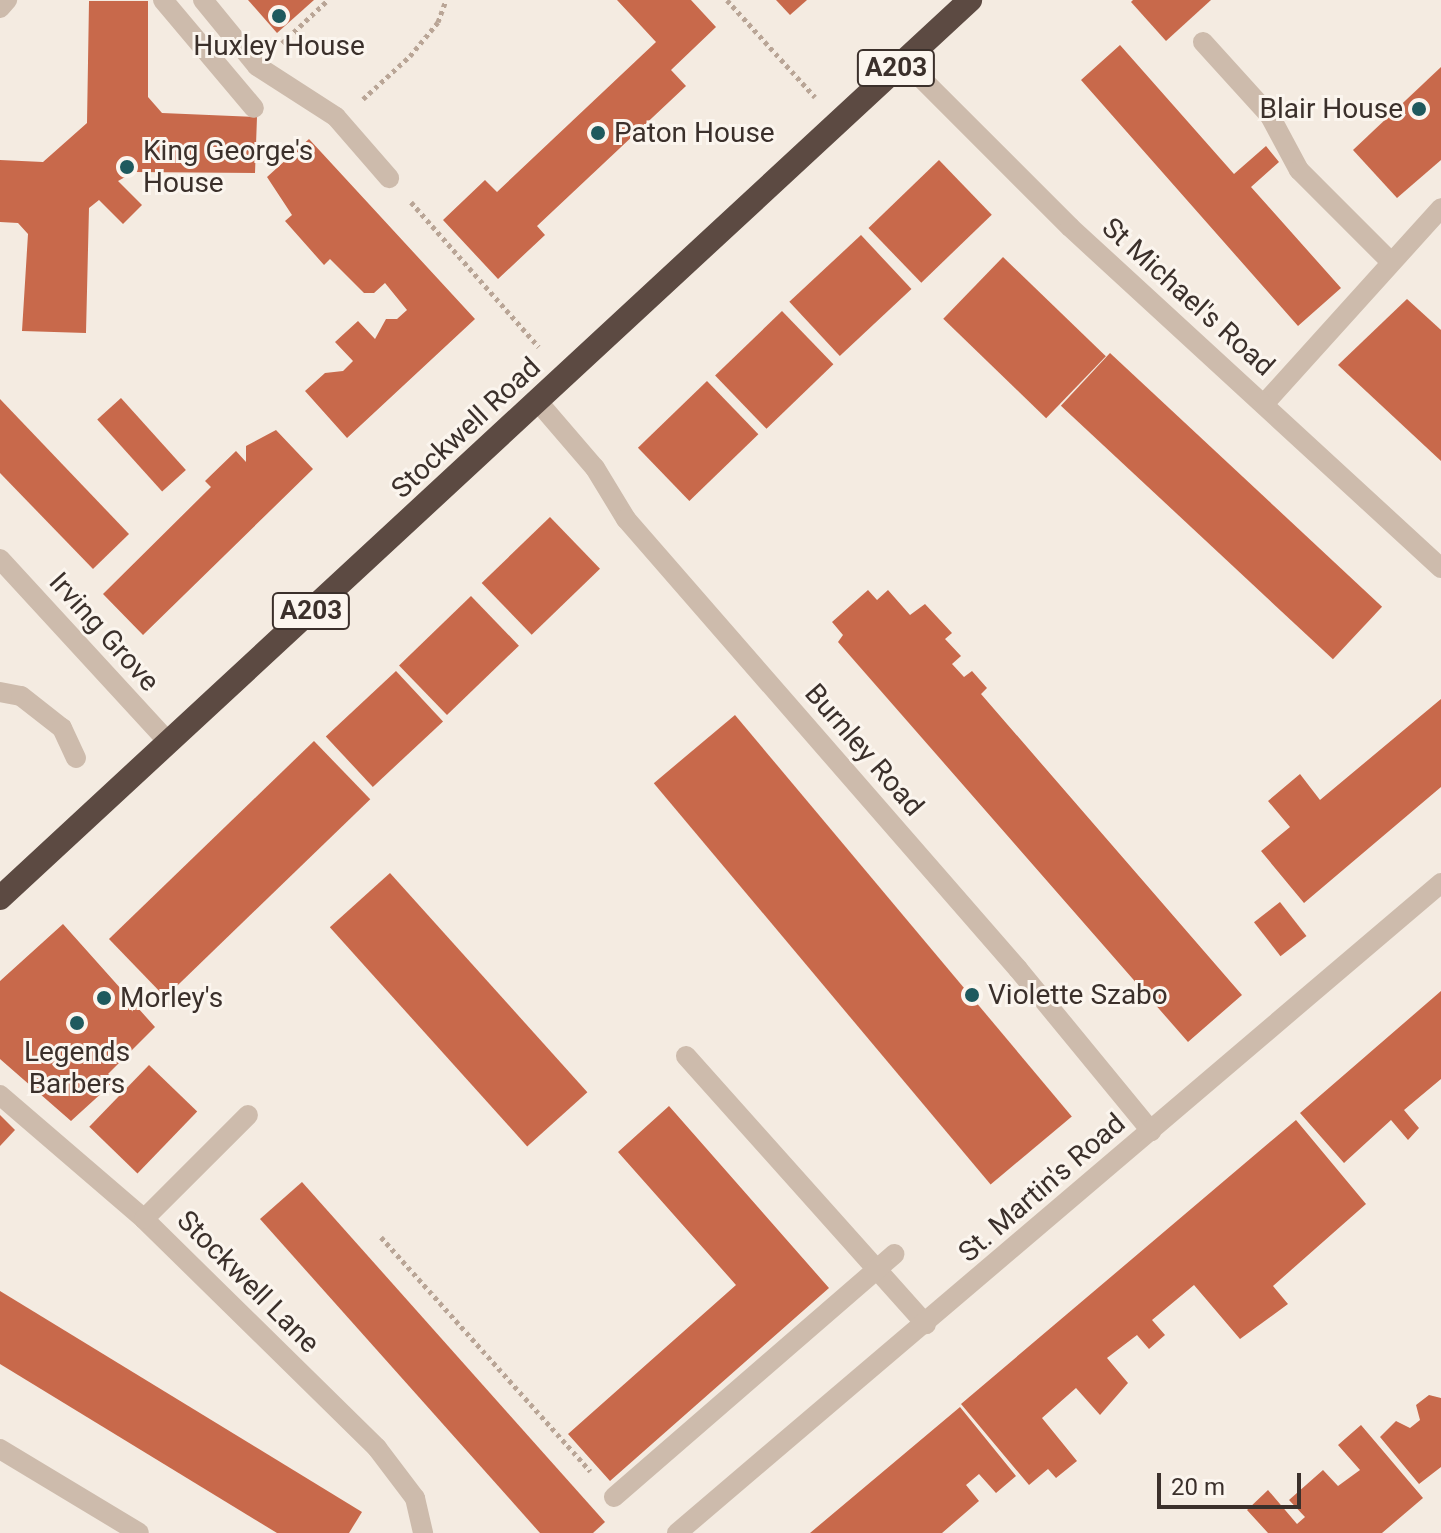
<!DOCTYPE html>
<html>
<head>
<meta charset="utf-8">
<style>
	body { margin:0 }
	#map { position:relative; width:1441px; height:1533px; overflow:hidden; background:#f4ebe1; font-family:Roboto,sans-serif }
	div>[style] { position:absolute }
	.building>* { inset:0; background:#c8694b; transform-origin:0 0 }
	.path>* { height:5px; margin-top:-2.5px; transform-origin:0; background:repeating-linear-gradient(90deg,#b9a596 0 4px,transparent 0 8px) }
	.lane>* { height:20px; margin:-10px; padding:0 10px; transform-origin:10px; border-radius:10px; background:#cdbbac }
	.street>* { height:20px; margin:-10px; padding:0 10px; transform-origin:10px; border-radius:10px; background:#cdbbac }
	.highway>* { height:24px; margin:-12px; padding:0 12px; transform-origin:12px; border-radius:12px; background:#5c4a42 }
	.dots>* { width:22px; height:22px; translate:-50% -50%; box-sizing:border-box; border:4px solid #fbf5ee; border-radius:50% }
	span { translate:-50% -50%; white-space:nowrap; text-align:center; line-height:1.15; -webkit-text-stroke:6px #fbf5ee; paint-order:stroke }
	.shield-label span { padding:2px 6px; background:#fbf5ee; border:2px solid; border-radius:6px; -webkit-text-stroke-width:0 }
	.shield-label { font-size:26px; color:#3b302b; font-weight:700 }
	.poi-label { font-size:28px; color:#3b302b }
	.right { translate:-100% -50%; text-align:right }
	.left { translate:0 -50%; text-align:left }
	.street-label { font-size:28px; color:#3b302b }
	.scale { position:absolute; left:1157px; top:1473px; width:144px; height:36px; box-sizing:border-box; border:4px solid #3b302b; border-top:0; padding-left:10px; font-size:24px; line-height:28px; white-space:nowrap; color:#3b302b; -webkit-text-stroke:6px #fbf5ee; paint-order:stroke }
</style>
</head>
<body>
<div id="map">
	<div class="building">
		<i style="clip-path:polygon(248px 0,314px 0,277px 33px)"></i>
		<i style="clip-path:polygon(617px 0,691px 0,716px 27px,671px 70px,686px 86px,537px 226px,545px 235px,498px 279px,443px 220px,485px 180px,497px 192px,656px 42px)"></i>
		<i style="clip-path:polygon(776px 0,807px 0,790px 15px)"></i>
		<i style="clip-path:polygon(1211px 0,1166px 41px,1131px 2px,1133px 0)"></i>
		<i style="clip-path:polygon(89px 1px,148px 1px,148px 97px,162px 113px,257px 117px,255px 173px,134px 172px,118px 181px,142px 205px,123px 224px,99px 200px,89px 208px,86px 333px,22px 331px,28px 234px,18px 223px,0 222px,0 160px,43px 162px,87px 123px)"></i>
		<i style="clip-path:polygon(1120px 45px,1234px 174px,1266px 146px,1279px 162px,1251px 187px,1341px 288px,1298px 326px,1081px 80px)"></i>
		<i style="clip-path:polygon(1441px 67px,1441px 160px,1397px 198px,1353px 150px)"></i>
		<i style="clip-path:polygon(309px 139px,475px 319px,347px 438px,305px 391px,325px 373px,343px 371px,353px 361px,335px 342px,358px 321px,375px 339px,386px 319px,397px 319px,407px 310px,385px 283px,374px 293px,364px 293px,330px 259px,324px 265px,285px 221px,292px 215px,267px 177px)"></i>
		<i style="left:939px;top:160px;width:76px;height:98px;rotate:46deg"></i>
		<i style="left:861px;top:235px;width:74px;height:98px;rotate:47deg"></i>
		<i style="left:1003px;top:257px;width:143px;height:86px;rotate:44deg"></i>
		<i style="clip-path:polygon(1407px 299px,1441px 330px,1441px 461px,1338px 365px)"></i>
		<i style="left:782px;top:311px;width:74px;height:93px;rotate:46deg"></i>
		<i style="left:1110px;top:353px;width:372px;height:72px;rotate:43deg"></i>
		<i style="left:707px;top:381px;width:74px;height:96px;rotate:46deg"></i>
		<i style="left:121px;top:398px;width:97px;height:32px;rotate:48deg"></i>
		<i style="clip-path:polygon(0 399px,129px 534px,93px 569px,0 473px)"></i>
		<i style="clip-path:polygon(276px 430px,313px 469px,143px 635px,103px 594px,211px 487px,205px 481px,236px 451px,246px 462px,246px 446px)"></i>
		<i style="left:550px;top:517px;width:72px;height:95px;rotate:46deg"></i>
		<i style="clip-path:polygon(868px 590px,877px 600px,888px 590px,910px 615px,925px 604px,952px 633px,945px 639px,961px 656px,952px 664px,964px 677px,972px 671px,987px 688px,981px 694px,1242px 995px,1188px 1042px,838px 642px,843px 635px,832px 622px)"></i>
		<i style="left:471px;top:596px;width:69px;height:100px;rotate:46deg"></i>
		<i style="left:396px;top:671px;width:69px;height:96px;rotate:47deg"></i>
		<i style="clip-path:polygon(1441px 699px,1441px 787px,1304px 903px,1261px 851px,1290px 827px,1268px 801px,1300px 774px,1320px 800px)"></i>
		<i style="left:735px;top:715px;width:524px;height:106px;rotate:50deg"></i>
		<i style="left:314px;top:741px;width:81px;height:285px;rotate:46deg"></i>
		<i style="left:390px;top:873px;width:295px;height:81px;rotate:48deg"></i>
		<i style="left:1280px;top:902px;width:43px;height:33px;rotate:52deg"></i>
		<i style="clip-path:polygon(63px 924px,155px 1027px,108px 1074px,116px 1080px,71px 1121px,0 1059px,0 981px)"></i>
		<i style="clip-path:polygon(1441px 991px,1441px 1079px,1404px 1110px,1419px 1128px,1408px 1140px,1391px 1120px,1344px 1163px,1300px 1113px)"></i>
		<i style="left:149px;top:1065px;width:67px;height:86px;rotate:44deg"></i>
		<i style="clip-path:polygon(669px 1106px,829px 1288px,610px 1481px,568px 1434px,736px 1285px,618px 1152px)"></i>
		<i style="clip-path:polygon(0 1115px,15px 1130px,0 1146px)"></i>
		<i style="clip-path:polygon(1296px 1120px,1366px 1204px,1273px 1286px,1288px 1304px,1240px 1339px,1194px 1285px,1152px 1320px,1165px 1335px,1149px 1349px,1137px 1335px,1107px 1358px,1128px 1383px,1100px 1415px,1076px 1388px,1042px 1418px,1077px 1461px,1056px 1478px,1048px 1469px,1029px 1485px,961px 1404px)"></i>
		<i style="clip-path:polygon(302px 1182px,605px 1522px,593px 1533px,540px 1533px,260px 1219px)"></i>
		<i style="clip-path:polygon(0 1291px,362px 1512px,349px 1533px,277px 1533px,0 1364px)"></i>
		<i style="clip-path:polygon(1429px 1395px,1441px 1398px,1441px 1467px,1419px 1484px,1380px 1437px,1396px 1421px,1410px 1428px,1420px 1420px,1416px 1405px)"></i>
		<i style="clip-path:polygon(960px 1407px,1016px 1476px,996px 1493px,979px 1474px,966px 1485px,979px 1501px,942px 1533px,810px 1533px)"></i>
		<i style="clip-path:polygon(1361px 1425px,1423px 1498px,1382px 1533px,1268px 1533px,1247px 1510px,1268px 1490px,1297px 1524px,1305px 1517px,1289px 1500px,1323px 1470px,1338px 1486px,1360px 1470px,1338px 1445px)"></i>
	</div>
	<div class="path">
		<i style="left:727px;top:0;width:131px;rotate:47.8deg"></i>
		<i style="left:282px;top:43px;width:63px;rotate:-43.1deg"></i>
		<i style="left:363px;top:99px;width:64px;rotate:-42.5deg"></i>
		<i style="left:410px;top:56px;width:44px;rotate:-50.5deg"></i>
		<i style="left:438px;top:22px;width:23px;rotate:-70deg"></i>
		<i style="left:411px;top:202px;width:193px;rotate:48.6deg"></i>
		<i style="left:381px;top:1237px;width:314px;rotate:48.2deg"></i>
	</div>
	<div class="lane">
		<i style="left:163px;top:0;width:141px;rotate:49.9deg"></i>
		<i style="left:203px;top:0;width:85px;rotate:50.7deg"></i>
		<i style="left:257px;top:66px;width:94px;rotate:32.8deg"></i>
		<i style="left:336px;top:117px;width:81px;rotate:49deg"></i>
		<i style="left:1203px;top:42px;width:100px;rotate:47.8deg"></i>
		<i style="left:1270px;top:116px;width:61px;rotate:61.8deg"></i>
		<i style="left:1299px;top:170px;width:129px;rotate:45deg"></i>
		<i style="left:1264px;top:404px;width:264px;rotate:-47.9deg"></i>
		<i style="left:686px;top:1056px;width:360px;rotate:48.2deg"></i>
		<i style="left:0;top:1095px;width:190px;rotate:40.7deg"></i>
		<i style="left:144px;top:1219px;width:327px;rotate:44.5deg"></i>
		<i style="left:377px;top:1448px;width:63px;rotate:52.8deg"></i>
		<i style="left:415px;top:1498px;width:36px;rotate:77deg"></i>
		<i style="left:144px;top:1219px;width:147px;rotate:-45deg"></i>
		<i style="left:614px;top:1497px;width:371px;rotate:-40.9deg"></i>
	</div>
	<div class="street">
		<i style="left:0;top:8px;width:11px;rotate:-49deg"></i>
		<i style="left:904px;top:61px;width:235px;rotate:45deg"></i>
		<i style="left:1070px;top:227px;width:504px;rotate:42.59deg"></i>
		<i style="left:539px;top:403px;width:86px;rotate:49.3deg"></i>
		<i style="left:595px;top:468px;width:60px;rotate:58.7deg"></i>
		<i style="left:626px;top:519px;width:597px;rotate:48.94deg"></i>
		<i style="left:1018px;top:969px;width:210px;rotate:50.6deg"></i>
		<i style="left:0;top:559px;width:248px;rotate:47.4deg"></i>
		<i style="left:0;top:692px;width:21px;rotate:11deg"></i>
		<i style="left:21px;top:696px;width:52px;rotate:38deg"></i>
		<i style="left:62px;top:728px;width:33px;rotate:65deg"></i>
		<i style="left:0;top:1449px;width:162px;rotate:31.1deg"></i>
		<i style="left:677px;top:1533px;width:1003px;rotate:-40.39deg"></i>
	</div>
	<div class="highway">
		<i style="left:0;top:898px;width:1322px;rotate:-42.79deg"></i>
	</div>
	<div class="dots">
		<i style="left:279px;top:16px;background:#1f5a5e"></i>
		<i style="left:1419px;top:109px;background:#1f5a5e"></i>
		<i style="left:598px;top:133px;background:#1f5a5e"></i>
		<i style="left:127px;top:167px;background:#1f5a5e"></i>
		<i style="left:972px;top:995px;background:#1f5a5e"></i>
		<i style="left:104px;top:998px;background:#1f5a5e"></i>
		<i style="left:77px;top:1023px;background:#1f5a5e"></i>
	</div>
	<div class="shield-label">
		<span style="left:896px;top:68px">A203</span>
		<span style="left:311px;top:611px">A203</span>
	</div>
	<div class="poi-label">
		<span style="left:279px;top:46px">Huxley House</span>
		<span class="right" style="left:1403px;top:109px">Blair House</span>
		<span class="left" style="left:614px;top:133px">Paton House</span>
		<span class="left" style="left:143px;top:167px">King George's<br>House</span>
		<span class="left" style="left:988px;top:995px">Violette Szabo</span>
		<span class="left" style="left:120px;top:998px">Morley's</span>
		<span style="left:77px;top:1068px">Legends<br>Barbers</span>
	</div>
	<div class="street-label">
		<span style="left:1188px;top:297px;rotate:42deg">St Michael's Road</span>
		<span style="left:466px;top:428px;rotate:-43deg">Stockwell Road</span>
		<span style="left:104px;top:632px;rotate:48deg">Irving Grove</span>
		<span style="left:864px;top:750px;rotate:49deg">Burnley Road</span>
		<span style="left:1042px;top:1188px;rotate:-41deg">St. Martin's Road</span>
		<span style="left:248px;top:1282px;rotate:45deg">Stockwell Lane</span>
	</div>
	<div class="scale">20 m</div>
</div>
</body>
</html>
